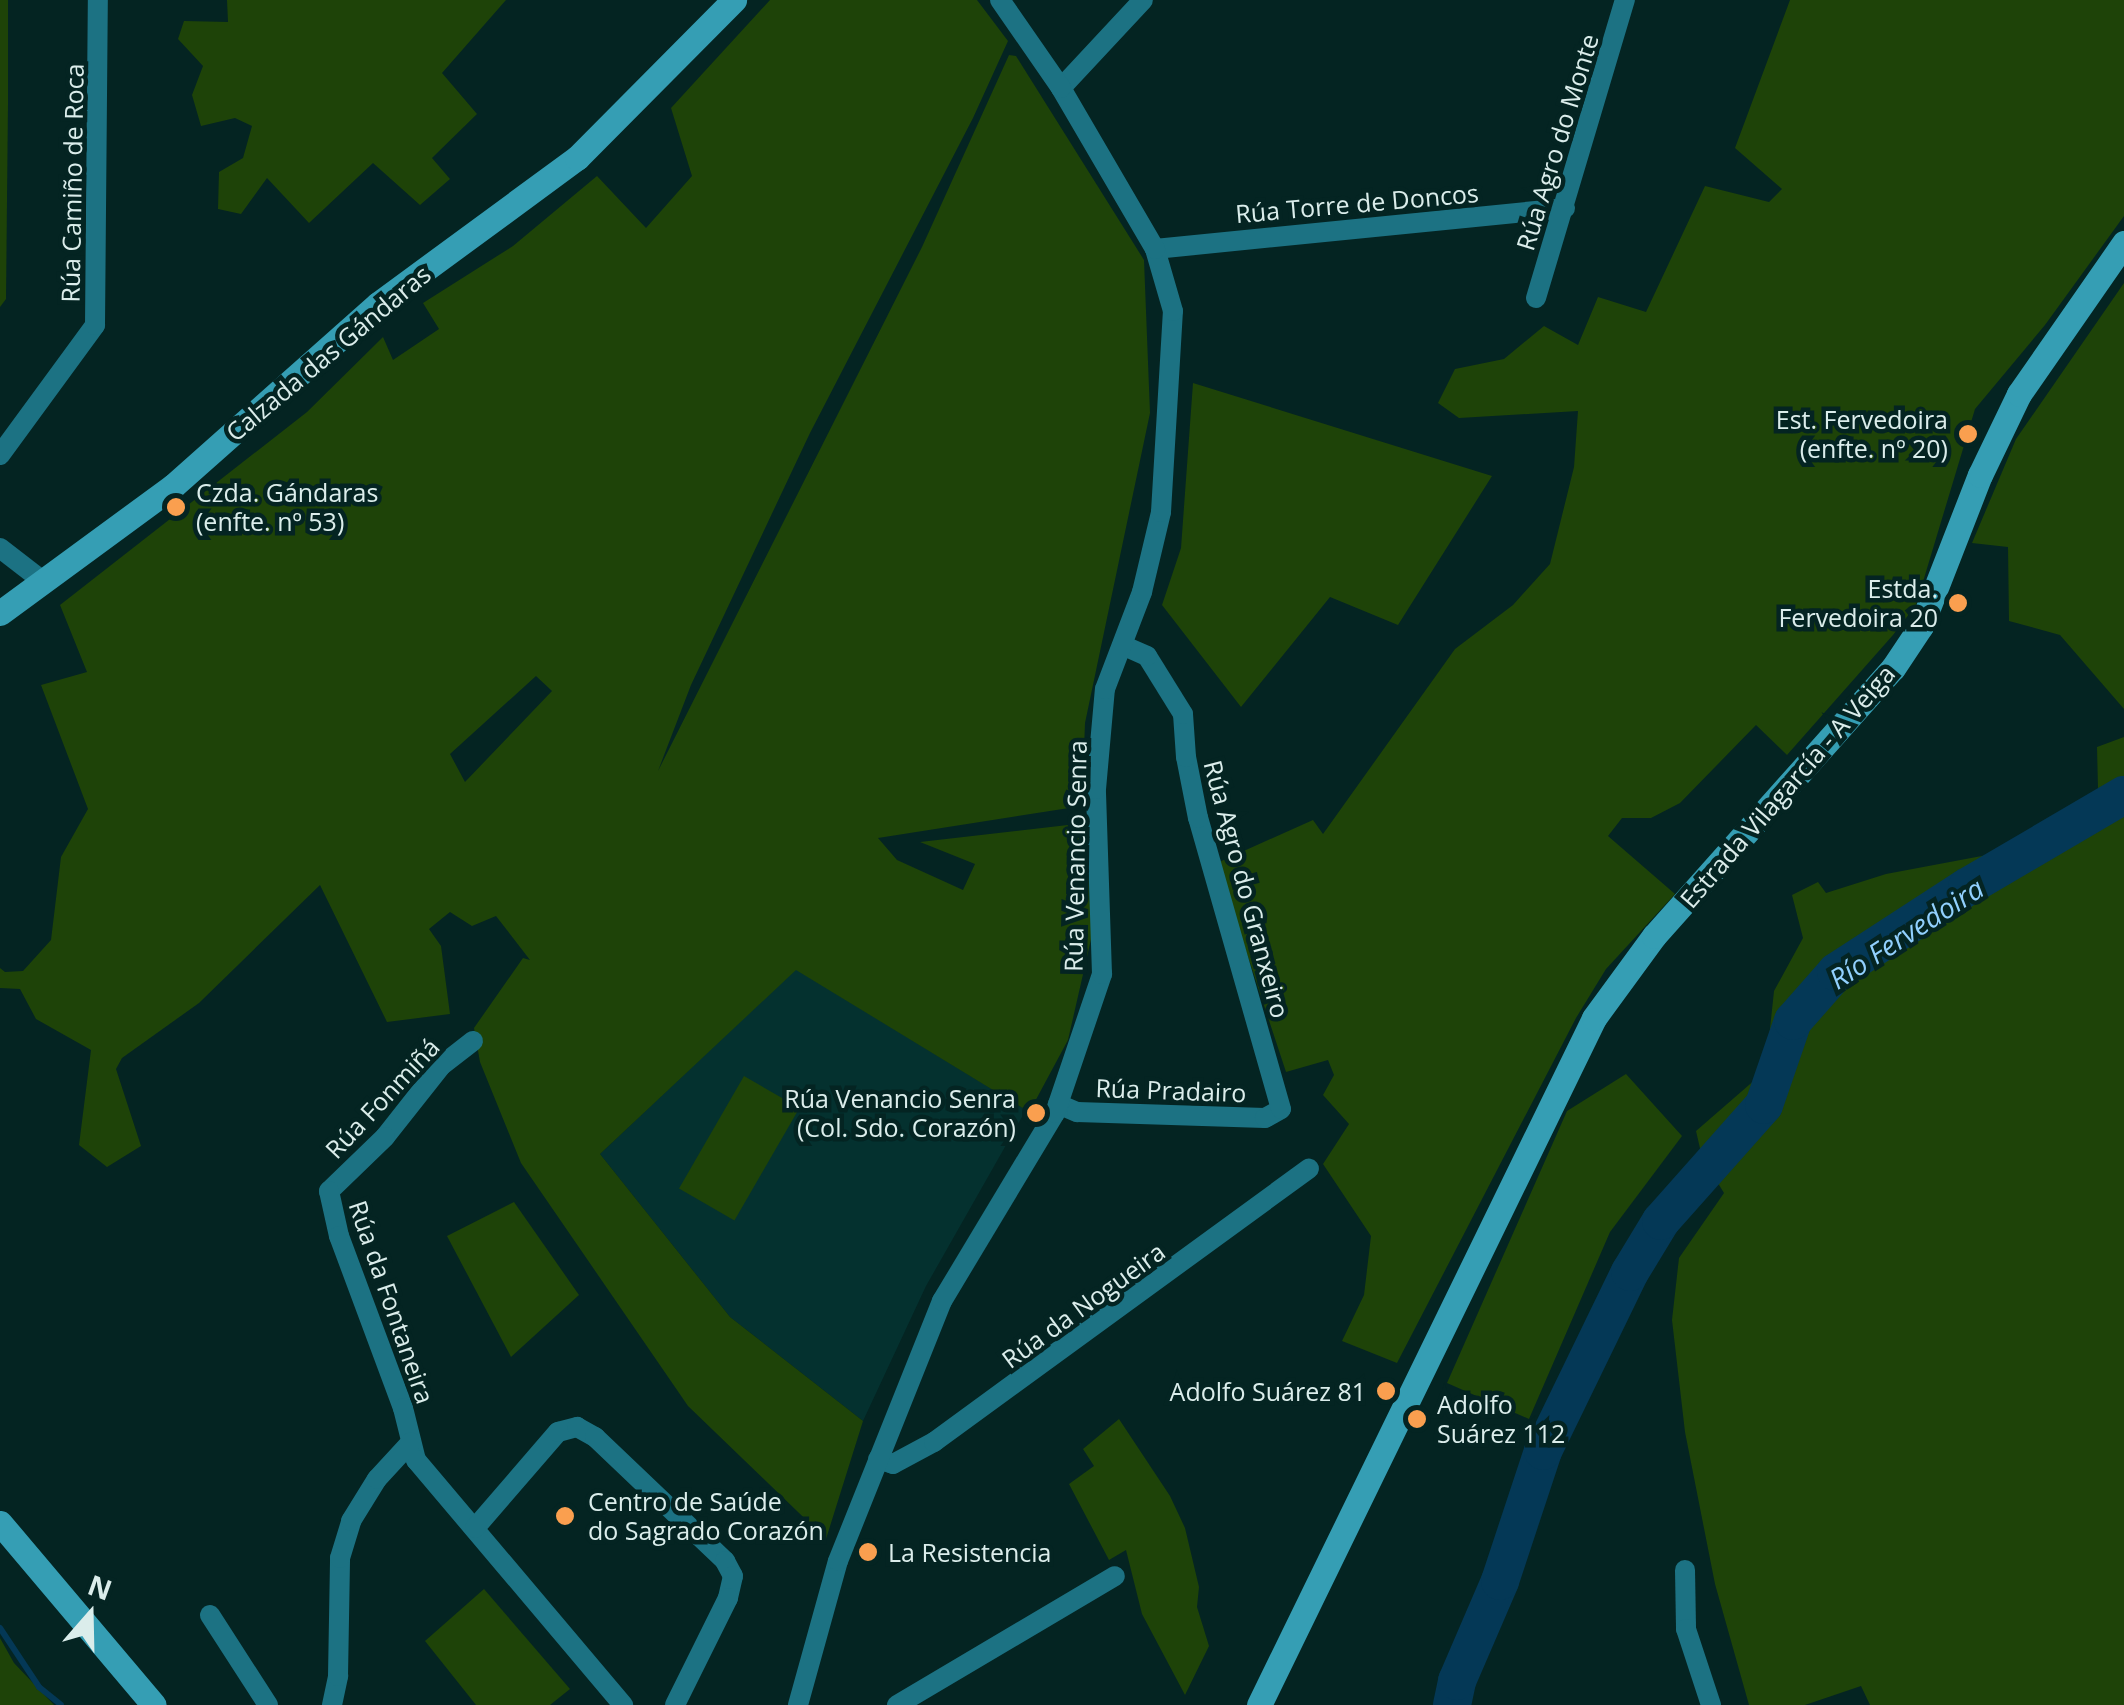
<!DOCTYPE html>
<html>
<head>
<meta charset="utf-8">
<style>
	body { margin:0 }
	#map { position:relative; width:2124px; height:1705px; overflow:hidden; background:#042422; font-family:"Open Sans",sans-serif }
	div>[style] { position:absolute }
	.built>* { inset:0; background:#04312f }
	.green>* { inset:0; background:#1e4308; transform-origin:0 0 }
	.stream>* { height:6px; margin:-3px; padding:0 3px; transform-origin:3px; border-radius:3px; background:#043856 }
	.river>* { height:38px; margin:-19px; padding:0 19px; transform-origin:19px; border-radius:19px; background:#043856 }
	.street>* { height:20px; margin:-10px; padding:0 10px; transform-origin:10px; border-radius:10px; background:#1c7283 }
	.secondary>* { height:25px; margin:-12.5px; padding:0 12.5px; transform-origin:12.5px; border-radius:12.5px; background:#359eb4 }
	.dots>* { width:28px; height:28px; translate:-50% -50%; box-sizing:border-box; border:5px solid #042422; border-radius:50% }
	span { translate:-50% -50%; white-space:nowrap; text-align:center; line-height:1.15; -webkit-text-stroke:9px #042422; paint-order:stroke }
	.street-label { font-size:25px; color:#dbedeb }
	.poi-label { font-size:25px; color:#dbedeb }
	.right { translate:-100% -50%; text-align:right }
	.left { translate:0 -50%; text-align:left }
	.water-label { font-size:28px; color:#91d0fe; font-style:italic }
	.north { position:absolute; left:40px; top:1565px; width:100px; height:100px; -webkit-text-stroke:8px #042422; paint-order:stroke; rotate:20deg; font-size:28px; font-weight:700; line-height:40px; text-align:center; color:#dbedeb }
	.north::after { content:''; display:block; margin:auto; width:35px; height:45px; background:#dbedeb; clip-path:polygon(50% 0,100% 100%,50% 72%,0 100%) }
</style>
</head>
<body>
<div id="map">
	<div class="built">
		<i style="clip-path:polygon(796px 969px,1026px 1110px,926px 1286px,863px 1421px,730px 1317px,600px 1154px)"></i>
	</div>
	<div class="green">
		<i style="clip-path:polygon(0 0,8px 0,8px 102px,6px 299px,0 307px)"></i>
		<i style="clip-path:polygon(227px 0,506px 0,442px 73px,477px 114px,432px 158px,450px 179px,420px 205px,373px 163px,309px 223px,267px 178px,241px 214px,218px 209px,219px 172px,243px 158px,252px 126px,235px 118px,201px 126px,192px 95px,203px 66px,178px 39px,184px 21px,228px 22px)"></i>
		<i style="clip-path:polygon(evenodd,770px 0,977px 0,1008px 41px,973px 118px,810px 433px,691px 685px,658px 771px,922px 247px,1009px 55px,1016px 56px,1144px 260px,1150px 413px,1085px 723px,1082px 806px,878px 838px,897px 860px,963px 890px,975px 864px,920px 842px,1085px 823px,1092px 935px,1068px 1040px,1032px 1107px,1026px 1110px,796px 970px,600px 1154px,730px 1317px,863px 1421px,826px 1539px,688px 1406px,521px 1163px,480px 1062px,474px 1028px,523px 958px,530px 960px,496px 916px,472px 926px,450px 912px,429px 929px,441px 946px,450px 1014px,387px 1022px,320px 885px,199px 1003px,122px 1058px,116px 1069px,141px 1146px,107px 1167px,79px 1145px,91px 1050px,36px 1019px,20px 989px,0 988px,0 968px,5px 972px,23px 971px,51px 940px,61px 857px,88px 809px,41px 685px,87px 672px,60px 605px,307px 412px,383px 337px,393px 360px,439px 329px,423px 303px,513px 246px,597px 176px,646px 228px,692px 176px,671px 108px,770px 0,536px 676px,552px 691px,465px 782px,450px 754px,536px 676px)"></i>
		<i style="clip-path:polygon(1790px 0,2124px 0,2124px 216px,2045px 325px,1975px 409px,1916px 605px,1893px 635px,1787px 755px,1756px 725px,1680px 803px,1651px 818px,1622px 818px,1608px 836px,1675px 894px,1606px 969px,1576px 1018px,1397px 1363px,1342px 1341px,1364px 1295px,1371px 1236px,1323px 1164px,1349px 1124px,1323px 1095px,1334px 1075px,1328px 1060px,1286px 1072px,1217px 863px,1313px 820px,1323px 834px,1455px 649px,1513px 605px,1550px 564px,1574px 467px,1578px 411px,1459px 418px,1438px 403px,1455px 369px,1504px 359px,1544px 326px,1578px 345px,1598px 297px,1646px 312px,1705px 186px,1769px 202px,1782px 189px,1735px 148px)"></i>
		<i style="clip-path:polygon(2124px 283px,2124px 709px,2060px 635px,2009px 621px,2008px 547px,1972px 543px,2016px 439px)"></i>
		<i style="clip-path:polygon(1193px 383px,1492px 476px,1398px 625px,1330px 597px,1241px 707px,1162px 605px,1181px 548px)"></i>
		<i style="clip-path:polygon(2124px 737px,2124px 1705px,1870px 1705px,1861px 1686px,1805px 1705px,1749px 1705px,1715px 1584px,1685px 1432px,1672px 1320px,1679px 1258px,1724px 1193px,1702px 1157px,1696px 1131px,1757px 1078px,1769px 1038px,1774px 991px,1803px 938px,1792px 895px,1818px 882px,1826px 893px,1886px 874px,1987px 855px,2098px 789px,2097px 747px)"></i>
		<i style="clip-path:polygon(1626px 1074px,1682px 1136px,1610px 1232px,1529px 1419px,1447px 1383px,1567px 1111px)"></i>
		<i style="left:744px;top:1076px;width:64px;height:130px;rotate:30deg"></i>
		<i style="clip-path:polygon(514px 1202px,579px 1295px,511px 1357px,447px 1236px)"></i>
		<i style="clip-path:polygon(1119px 1419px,1170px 1496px,1185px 1528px,1199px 1587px,1197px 1607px,1209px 1646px,1185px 1695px,1142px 1614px,1126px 1550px,1109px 1560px,1069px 1484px,1094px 1466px,1083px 1449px)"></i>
		<i style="clip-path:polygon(484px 1589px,570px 1689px,550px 1705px,476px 1705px,425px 1641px)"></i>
		<i style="clip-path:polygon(0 1638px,14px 1663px,54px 1705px,0 1705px)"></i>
	</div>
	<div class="stream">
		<i style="left:0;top:1628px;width:71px;rotate:56.5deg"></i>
		<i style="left:39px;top:1687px;width:28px;rotate:39deg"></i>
	</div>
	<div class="river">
		<i style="left:1452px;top:1705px;width:25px;rotate:-78deg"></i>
		<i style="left:1457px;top:1681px;width:109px;rotate:-66.7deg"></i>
		<i style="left:1500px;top:1581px;width:137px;rotate:-71.7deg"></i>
		<i style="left:1543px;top:1451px;width:199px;rotate:-64.1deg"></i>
		<i style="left:1630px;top:1272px;width:60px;rotate:-58.7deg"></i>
		<i style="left:1661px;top:1221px;width:155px;rotate:-48.4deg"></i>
		<i style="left:1764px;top:1105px;width:89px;rotate:-71deg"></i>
		<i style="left:1793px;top:1021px;width:65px;rotate:-48.7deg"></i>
		<i style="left:1836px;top:972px;width:156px;rotate:-33deg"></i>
		<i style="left:1967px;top:887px;width:182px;rotate:-30.4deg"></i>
	</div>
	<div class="street">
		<i style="left:1061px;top:88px;width:120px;rotate:-47deg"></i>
		<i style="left:1155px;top:249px;width:412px;rotate:-5.7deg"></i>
		<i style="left:1536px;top:298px;width:311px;rotate:-73.4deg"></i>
		<i style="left:0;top:455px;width:161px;rotate:-53.8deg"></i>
		<i style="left:95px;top:325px;width:325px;rotate:-89.5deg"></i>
		<i style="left:0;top:548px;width:56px;rotate:37.7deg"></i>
		<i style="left:473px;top:1041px;width:41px;rotate:142deg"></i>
		<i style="left:441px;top:1066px;width:90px;rotate:128.3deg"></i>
		<i style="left:385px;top:1137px;width:78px;rotate:136deg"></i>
		<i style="left:329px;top:1191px;width:46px;rotate:77.5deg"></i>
		<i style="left:339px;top:1236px;width:184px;rotate:69.6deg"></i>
		<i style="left:403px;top:1408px;width:54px;rotate:76deg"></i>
		<i style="left:416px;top:1460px;width:321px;rotate:49.8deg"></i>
		<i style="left:1058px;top:1104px;width:21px;rotate:23deg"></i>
		<i style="left:1077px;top:1112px;width:188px;rotate:1.8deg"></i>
		<i style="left:1265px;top:1118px;width:18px;rotate:-29deg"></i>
		<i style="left:1281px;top:1109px;width:303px;rotate:-105.9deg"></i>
		<i style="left:1198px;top:818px;width:62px;rotate:-101.1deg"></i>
		<i style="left:1186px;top:757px;width:43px;rotate:-94deg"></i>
		<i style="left:1183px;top:714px;width:68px;rotate:-121.8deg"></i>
		<i style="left:1147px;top:656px;width:27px;rotate:-156deg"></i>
		<i style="left:878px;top:1459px;width:16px;rotate:18deg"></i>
		<i style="left:893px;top:1464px;width:47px;rotate:-28.2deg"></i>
		<i style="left:934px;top:1442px;width:464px;rotate:-36.1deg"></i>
		<i style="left:475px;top:1528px;width:127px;rotate:-49.2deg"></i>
		<i style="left:558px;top:1432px;width:20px;rotate:-15deg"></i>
		<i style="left:577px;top:1427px;width:21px;rotate:29deg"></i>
		<i style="left:595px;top:1437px;width:180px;rotate:43.6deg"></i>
		<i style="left:725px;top:1561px;width:17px;rotate:62deg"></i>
		<i style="left:733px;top:1576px;width:23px;rotate:103deg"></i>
		<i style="left:728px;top:1598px;width:119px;rotate:116.4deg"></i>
		<i style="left:1685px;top:1570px;width:59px;rotate:89deg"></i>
		<i style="left:1686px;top:1629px;width:80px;rotate:71.8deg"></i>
		<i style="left:210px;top:1615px;width:107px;rotate:57.2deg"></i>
		<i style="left:332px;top:1705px;width:30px;rotate:-78deg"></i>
		<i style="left:338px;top:1676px;width:118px;rotate:-89deg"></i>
		<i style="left:340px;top:1558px;width:39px;rotate:-73deg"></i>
		<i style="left:351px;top:1521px;width:49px;rotate:-58.2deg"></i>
		<i style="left:377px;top:1479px;width:50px;rotate:-47.4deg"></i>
		<i style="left:798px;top:1705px;width:149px;rotate:-74.5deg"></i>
		<i style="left:838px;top:1561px;width:280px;rotate:-68.2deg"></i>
		<i style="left:942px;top:1301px;width:219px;rotate:-59deg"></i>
		<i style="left:1055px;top:1113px;width:147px;rotate:-71.3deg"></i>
		<i style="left:1102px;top:974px;width:185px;rotate:-91.9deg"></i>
		<i style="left:1096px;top:789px;width:100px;rotate:-84.9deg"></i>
		<i style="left:1105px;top:689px;width:104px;rotate:-69.1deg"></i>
		<i style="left:1142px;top:592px;width:82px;rotate:-76.6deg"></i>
		<i style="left:1161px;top:512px;width:201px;rotate:-86.6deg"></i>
		<i style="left:1173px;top:311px;width:65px;rotate:-106.2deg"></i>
		<i style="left:1155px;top:249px;width:186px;rotate:-120.3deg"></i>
		<i style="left:1061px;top:88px;width:107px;rotate:-124.7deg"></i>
		<i style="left:897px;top:1705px;width:253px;rotate:-30.6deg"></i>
	</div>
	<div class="secondary">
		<i style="left:0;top:613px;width:215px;rotate:-36.3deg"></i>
		<i style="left:173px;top:486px;width:274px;rotate:-41.6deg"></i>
		<i style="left:378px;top:304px;width:247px;rotate:-36.3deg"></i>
		<i style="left:577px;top:158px;width:223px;rotate:-45.2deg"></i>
		<i style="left:0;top:1523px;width:238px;rotate:49.8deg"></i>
		<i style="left:1259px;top:1705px;width:764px;rotate:-64deg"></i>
		<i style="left:1594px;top:1018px;width:102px;rotate:-53.8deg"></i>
		<i style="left:1654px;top:936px;width:359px;rotate:-48.3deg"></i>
		<i style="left:1893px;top:668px;width:50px;rotate:-56.3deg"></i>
		<i style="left:1921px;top:626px;width:162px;rotate:-68.7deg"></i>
		<i style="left:1980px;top:475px;width:90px;rotate:-64.3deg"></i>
		<i style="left:2019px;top:394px;width:184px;rotate:-55.2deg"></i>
	</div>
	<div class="dots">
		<i style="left:1968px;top:434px;background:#fa9f4f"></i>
		<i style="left:176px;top:507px;background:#fa9f4f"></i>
		<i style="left:1958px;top:603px;background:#fa9f4f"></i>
		<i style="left:1036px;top:1113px;background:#fa9f4f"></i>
		<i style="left:1386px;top:1391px;background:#fa9f4f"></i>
		<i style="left:1417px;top:1419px;background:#fa9f4f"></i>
		<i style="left:565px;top:1516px;background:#fa9f4f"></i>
		<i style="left:868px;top:1552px;background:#fa9f4f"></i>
	</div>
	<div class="street-label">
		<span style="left:1557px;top:142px;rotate:-73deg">Rúa Agro do Monte</span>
		<span style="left:72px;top:183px;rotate:-89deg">Rúa Camiño de Roca</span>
		<span style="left:1357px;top:203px;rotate:-5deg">Rúa Torre de Doncos</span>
		<span style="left:328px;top:353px;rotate:-40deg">Calzada das Gándaras</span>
		<span style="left:1787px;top:786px;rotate:-49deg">Estrada Vilagarcía - A Veiga</span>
		<span style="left:1075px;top:856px;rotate:-89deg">Rúa Venancio Senra</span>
		<span style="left:1247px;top:889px;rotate:75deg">Rúa Agro do Granxeiro</span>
		<span style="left:1171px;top:1090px;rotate:2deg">Rúa Pradairo</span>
		<span style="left:382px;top:1098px;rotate:-47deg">Rúa Fonmiñá</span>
		<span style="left:392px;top:1302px;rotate:71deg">Rúa da Fontaneira</span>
		<span style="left:1083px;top:1305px;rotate:-36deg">Rúa da Nogueira</span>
	</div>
	<div class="poi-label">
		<span class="right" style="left:1948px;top:434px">Est. Fervedoira<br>(enfte. nº 20)</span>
		<span class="left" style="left:196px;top:507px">Czda. Gándaras<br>(enfte. nº 53)</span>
		<span class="right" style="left:1938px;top:603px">Estda.<br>Fervedoira 20</span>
		<span class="right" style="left:1016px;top:1113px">Rúa Venancio Senra<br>(Col. Sdo. Corazón)</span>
		<span class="right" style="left:1366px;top:1391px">Adolfo Suárez 81</span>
		<span class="left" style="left:1437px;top:1419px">Adolfo<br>Suárez 112</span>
		<span class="left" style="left:588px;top:1516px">Centro de Saúde<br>do Sagrado Corazón</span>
		<span class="left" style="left:888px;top:1552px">La Resistencia</span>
	</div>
	<div class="water-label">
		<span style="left:1906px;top:933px;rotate:-33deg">Río Fervedoira</span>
	</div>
	<div class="north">N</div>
</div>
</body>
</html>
